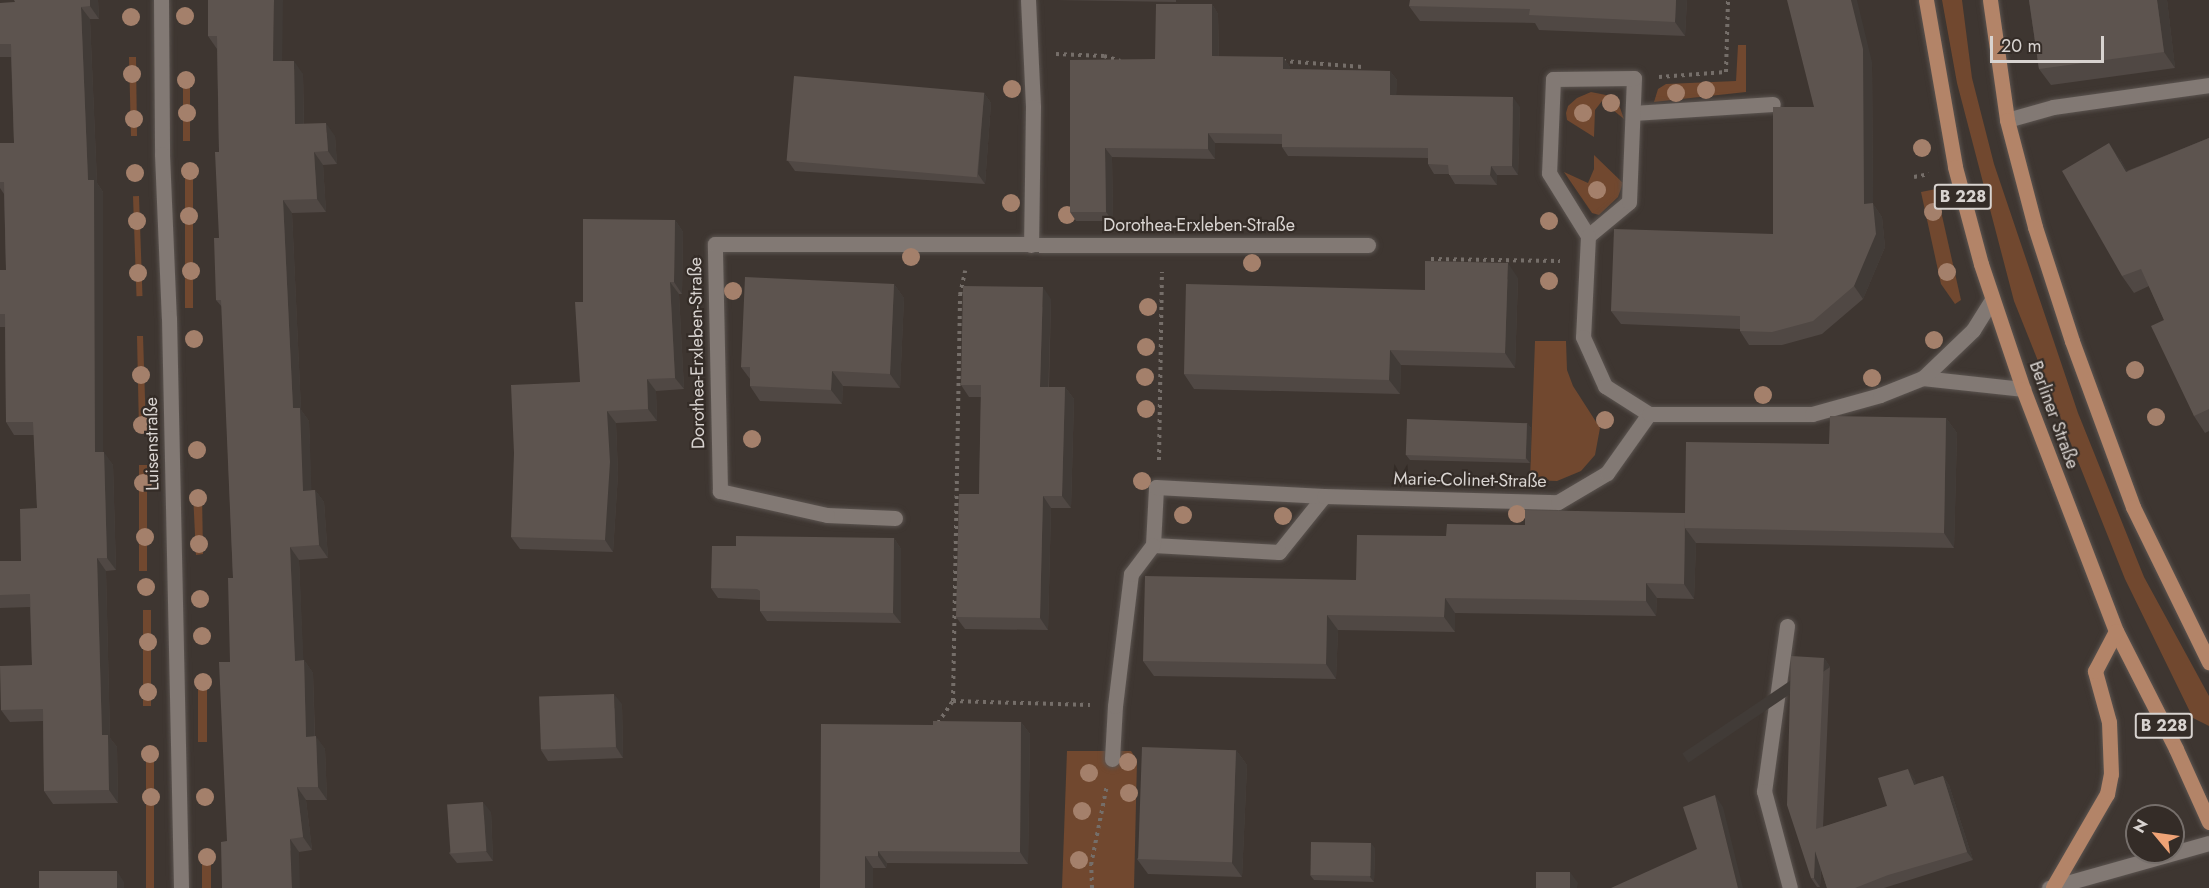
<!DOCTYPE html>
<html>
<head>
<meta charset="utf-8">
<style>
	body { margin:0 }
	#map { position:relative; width:2209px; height:888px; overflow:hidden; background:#3e3631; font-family:Jost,sans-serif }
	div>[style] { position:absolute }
	.green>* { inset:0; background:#71482f; transform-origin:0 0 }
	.path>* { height:4px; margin-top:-2px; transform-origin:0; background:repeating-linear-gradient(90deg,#756e69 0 3px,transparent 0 7.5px) }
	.roads { filter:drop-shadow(0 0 2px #5b5450) drop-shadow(0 0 2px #5b5450) }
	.lane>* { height:15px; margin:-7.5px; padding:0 7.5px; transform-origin:7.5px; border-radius:7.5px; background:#827974 }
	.street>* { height:15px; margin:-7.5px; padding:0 7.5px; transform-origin:7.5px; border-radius:7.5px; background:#827974 }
	.secondary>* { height:15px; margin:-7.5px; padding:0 7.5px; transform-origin:7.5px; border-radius:7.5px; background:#827974 }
	.primary>* { height:15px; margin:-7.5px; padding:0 7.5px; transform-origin:7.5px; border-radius:7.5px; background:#b38468 }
	.trees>* { width:18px; height:18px; margin:-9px; border-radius:50%; background:#a4806b }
	.wall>* { inset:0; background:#504844 }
	.shaded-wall>* { inset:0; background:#413b37; transform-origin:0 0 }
	.building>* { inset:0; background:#5d544f; transform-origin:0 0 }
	span { translate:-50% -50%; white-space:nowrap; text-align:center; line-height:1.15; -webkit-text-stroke:4.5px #342c27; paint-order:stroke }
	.shield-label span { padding:2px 4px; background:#342c27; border:2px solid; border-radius:4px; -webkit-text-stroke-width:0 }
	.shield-label { font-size:16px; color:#d8d3d0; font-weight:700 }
	.street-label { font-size:18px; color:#d8d3d0 }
	.north { position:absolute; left:2125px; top:804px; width:60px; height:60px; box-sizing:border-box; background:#342c27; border:2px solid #766f6b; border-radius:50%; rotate:299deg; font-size:16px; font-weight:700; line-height:24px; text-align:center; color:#d8d3d0 }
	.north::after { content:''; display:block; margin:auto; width:21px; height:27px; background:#efa376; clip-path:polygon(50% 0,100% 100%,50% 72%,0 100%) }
	.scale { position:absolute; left:1990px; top:36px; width:114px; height:27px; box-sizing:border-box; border:3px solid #d8d3d0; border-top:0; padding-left:8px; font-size:18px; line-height:21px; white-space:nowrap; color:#d8d3d0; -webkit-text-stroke:4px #342c27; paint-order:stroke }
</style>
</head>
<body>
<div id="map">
	<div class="green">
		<i style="clip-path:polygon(1942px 0,1962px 0,1972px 78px,1994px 164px,2078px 413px,2144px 577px,2209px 696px,2209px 726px,2193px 718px,2125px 579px,2014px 301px,1957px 83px)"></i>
		<i style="clip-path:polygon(1738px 45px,1746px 45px,1746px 92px,1654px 102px,1658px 89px,1666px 84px,1736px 81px)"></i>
		<i style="clip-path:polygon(129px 57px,136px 57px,137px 136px,131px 136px)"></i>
		<i style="left:183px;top:73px;width:7px;height:68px"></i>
		<i style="clip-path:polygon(1591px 92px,1611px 96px,1619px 105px,1624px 119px,1602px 101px,1595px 110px,1594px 137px,1567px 120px,1566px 113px,1568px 106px,1577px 98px)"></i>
		<i style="clip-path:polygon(1594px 155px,1623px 183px,1618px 197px,1599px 215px,1592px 213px,1564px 172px,1588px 183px,1594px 169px)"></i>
		<i style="left:185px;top:164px;width:8px;height:144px"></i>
		<i style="clip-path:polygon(1936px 189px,1961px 300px,1955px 304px,1941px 284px,1921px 192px)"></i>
		<i style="left:139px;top:196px;width:100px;height:6px;rotate:88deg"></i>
		<i style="clip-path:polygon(137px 336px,143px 336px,146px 430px,139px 430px)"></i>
		<i style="clip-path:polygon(1535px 341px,1566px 341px,1567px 370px,1573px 386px,1600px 428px,1595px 455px,1581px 471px,1557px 481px,1530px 480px)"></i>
		<i style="left:139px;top:465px;width:8px;height:106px"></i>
		<i style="clip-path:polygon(193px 493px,202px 493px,203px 554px,196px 555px)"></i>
		<i style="left:143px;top:610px;width:8px;height:96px"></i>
		<i style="left:198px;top:677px;width:9px;height:65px"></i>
		<i style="left:146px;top:748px;width:8px;height:140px"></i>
		<i style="clip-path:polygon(1067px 751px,1131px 751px,1137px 760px,1134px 888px,1062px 888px)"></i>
		<i style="left:211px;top:854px;width:34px;height:9px;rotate:90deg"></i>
	</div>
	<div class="path">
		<i style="left:1056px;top:54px;width:48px;rotate:2.4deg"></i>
		<i style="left:1104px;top:56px;width:17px;rotate:17deg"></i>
		<i style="left:1283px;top:61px;width:80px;rotate:4.3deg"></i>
		<i style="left:1659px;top:77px;width:67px;rotate:-4.3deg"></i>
		<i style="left:1726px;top:72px;width:72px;rotate:-88.4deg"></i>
		<i style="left:1914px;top:177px;width:15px;rotate:-11deg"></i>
		<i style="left:1431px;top:259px;width:129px;rotate:0.9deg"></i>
		<i style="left:1159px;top:460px;width:188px;rotate:-89.1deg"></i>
		<i style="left:953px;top:701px;width:137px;rotate:1.7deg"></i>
		<i style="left:938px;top:723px;width:27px;rotate:-56deg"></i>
		<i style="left:953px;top:701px;width:406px;rotate:-89deg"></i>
		<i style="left:960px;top:295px;width:25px;rotate:-78deg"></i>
		<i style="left:1092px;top:888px;width:23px;rotate:-92deg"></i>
		<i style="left:1091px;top:865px;width:82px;rotate:-78.7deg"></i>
	</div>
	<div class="roads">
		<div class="lane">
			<i style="left:1633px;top:113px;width:140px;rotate:-3.7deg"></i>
			<i style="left:2007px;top:120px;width:48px;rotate:-15.8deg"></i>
			<i style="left:2053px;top:107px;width:158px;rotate:-8deg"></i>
			<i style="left:1787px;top:626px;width:167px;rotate:97.9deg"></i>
			<i style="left:1764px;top:791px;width:100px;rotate:75deg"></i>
		</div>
		<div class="street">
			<i style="left:161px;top:0;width:154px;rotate:89.6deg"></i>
			<i style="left:162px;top:154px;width:164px;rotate:87.6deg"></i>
			<i style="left:169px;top:318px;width:570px;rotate:88.79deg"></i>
			<i style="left:1028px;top:0;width:107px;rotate:87.3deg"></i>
			<i style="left:1033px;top:107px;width:138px;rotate:90.8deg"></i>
			<i style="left:1588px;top:236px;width:53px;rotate:-39.7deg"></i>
			<i style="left:1629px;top:202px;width:124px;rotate:-87.7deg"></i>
			<i style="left:1634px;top:78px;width:81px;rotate:179.3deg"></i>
			<i style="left:1553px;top:79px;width:94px;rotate:92.4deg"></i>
			<i style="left:1549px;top:173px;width:74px;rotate:58.2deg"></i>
			<i style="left:1588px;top:236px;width:101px;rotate:92.8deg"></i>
			<i style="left:1583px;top:337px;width:54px;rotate:65.8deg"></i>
			<i style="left:1605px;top:386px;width:52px;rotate:32.5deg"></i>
			<i style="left:1923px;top:378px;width:101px;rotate:6.3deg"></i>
			<i style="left:1324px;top:496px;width:72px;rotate:128.8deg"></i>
			<i style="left:1279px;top:552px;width:126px;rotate:-176.8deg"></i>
			<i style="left:1153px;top:545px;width:58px;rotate:-87deg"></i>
			<i style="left:1156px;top:487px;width:168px;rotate:3.1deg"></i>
			<i style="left:1324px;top:496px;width:234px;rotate:1.5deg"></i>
			<i style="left:1558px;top:502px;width:57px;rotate:-30.6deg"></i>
			<i style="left:1607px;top:473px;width:72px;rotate:-54.6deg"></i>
			<i style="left:1649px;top:414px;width:163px"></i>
			<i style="left:1812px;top:414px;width:71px;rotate:-15.6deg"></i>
			<i style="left:1880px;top:395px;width:46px;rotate:-21.6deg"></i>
			<i style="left:1923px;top:378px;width:69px;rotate:-43.8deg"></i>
			<i style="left:1973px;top:330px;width:36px;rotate:-58deg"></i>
			<i style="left:895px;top:518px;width:68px;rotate:-177.5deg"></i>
			<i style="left:827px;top:515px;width:110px;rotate:-167.4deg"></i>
			<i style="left:720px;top:491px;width:247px;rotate:-91.2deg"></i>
			<i style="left:715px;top:244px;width:653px;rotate:0.09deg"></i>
			<i style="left:1112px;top:759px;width:53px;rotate:-86.8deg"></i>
			<i style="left:1115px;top:706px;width:133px;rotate:-83.1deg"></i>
			<i style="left:1131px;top:574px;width:36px;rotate:-53deg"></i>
		</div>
		<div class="secondary">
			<i style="left:2049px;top:888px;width:166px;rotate:-15.7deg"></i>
		</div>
		<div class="primary">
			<i style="left:1926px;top:0;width:169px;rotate:80.1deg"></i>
			<i style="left:1955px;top:167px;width:100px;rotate:75deg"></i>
			<i style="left:1981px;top:264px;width:132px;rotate:71.4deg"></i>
			<i style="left:2023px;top:389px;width:259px;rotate:69deg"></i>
			<i style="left:2116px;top:631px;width:132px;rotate:63deg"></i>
			<i style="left:2176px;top:749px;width:80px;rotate:65.7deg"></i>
			<i style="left:1990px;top:0;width:121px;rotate:81.9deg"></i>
			<i style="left:2007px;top:120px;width:111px;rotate:75.3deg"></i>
			<i style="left:2035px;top:227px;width:120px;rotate:72deg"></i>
			<i style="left:2072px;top:341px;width:177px;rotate:69.8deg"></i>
			<i style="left:2133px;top:507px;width:173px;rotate:63.9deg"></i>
			<i style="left:2053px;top:887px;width:108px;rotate:-59.9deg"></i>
			<i style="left:2107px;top:794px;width:20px;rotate:-79deg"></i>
			<i style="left:2111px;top:774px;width:52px;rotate:-92.2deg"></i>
			<i style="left:2109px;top:722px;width:53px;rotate:-105.4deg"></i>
			<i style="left:2095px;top:671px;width:45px;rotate:-62.3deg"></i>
		</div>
	</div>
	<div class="trees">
		<i style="left:185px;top:16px"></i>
		<i style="left:131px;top:17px"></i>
		<i style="left:132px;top:74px"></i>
		<i style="left:186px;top:80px"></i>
		<i style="left:1012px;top:89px"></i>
		<i style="left:1706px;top:90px"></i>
		<i style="left:1676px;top:93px"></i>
		<i style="left:1611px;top:103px"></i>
		<i style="left:187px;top:113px"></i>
		<i style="left:1583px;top:113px"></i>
		<i style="left:134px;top:119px"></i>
		<i style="left:1922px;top:148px"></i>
		<i style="left:190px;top:171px"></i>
		<i style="left:135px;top:173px"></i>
		<i style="left:1597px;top:190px"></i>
		<i style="left:1011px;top:203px"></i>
		<i style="left:1933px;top:212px"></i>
		<i style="left:1067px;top:215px"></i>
		<i style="left:189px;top:216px"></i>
		<i style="left:137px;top:221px"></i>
		<i style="left:1549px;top:221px"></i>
		<i style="left:911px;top:257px"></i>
		<i style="left:1252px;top:263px"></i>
		<i style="left:191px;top:271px"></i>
		<i style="left:1947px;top:272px"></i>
		<i style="left:138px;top:273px"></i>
		<i style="left:1549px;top:281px"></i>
		<i style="left:733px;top:291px"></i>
		<i style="left:1148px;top:307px"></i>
		<i style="left:194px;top:339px"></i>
		<i style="left:1934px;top:340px"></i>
		<i style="left:1146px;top:347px"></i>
		<i style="left:2135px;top:370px"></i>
		<i style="left:141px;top:375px"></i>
		<i style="left:1145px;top:377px"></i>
		<i style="left:1872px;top:378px"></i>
		<i style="left:1763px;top:395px"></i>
		<i style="left:1146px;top:409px"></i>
		<i style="left:2156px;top:417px"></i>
		<i style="left:1605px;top:420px"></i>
		<i style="left:142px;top:425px"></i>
		<i style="left:752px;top:439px"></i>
		<i style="left:197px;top:450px"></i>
		<i style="left:1142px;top:481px"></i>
		<i style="left:143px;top:483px"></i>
		<i style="left:198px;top:498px"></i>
		<i style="left:1517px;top:514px"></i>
		<i style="left:1183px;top:515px"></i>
		<i style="left:1283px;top:516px"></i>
		<i style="left:145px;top:537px"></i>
		<i style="left:199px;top:544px"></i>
		<i style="left:146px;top:587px"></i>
		<i style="left:200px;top:599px"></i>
		<i style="left:202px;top:636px"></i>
		<i style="left:148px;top:642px"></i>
		<i style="left:203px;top:682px"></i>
		<i style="left:148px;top:692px"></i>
		<i style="left:150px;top:754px"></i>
		<i style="left:1128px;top:762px"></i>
		<i style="left:1089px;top:773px"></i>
		<i style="left:1129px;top:793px"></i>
		<i style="left:151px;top:797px"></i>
		<i style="left:205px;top:797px"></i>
		<i style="left:1082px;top:811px"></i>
		<i style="left:207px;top:857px"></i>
		<i style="left:1079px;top:860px"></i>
	</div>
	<div class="wall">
		<i style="clip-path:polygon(98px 0,99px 19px,90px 19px,97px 183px,103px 192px,103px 452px,113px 465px,116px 570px,106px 571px,110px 738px,117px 747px,118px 803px,53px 804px,44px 791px,43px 721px,10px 722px,1px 710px,32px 665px,30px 607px,0 608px,0 561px,21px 561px,37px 508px,34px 435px,14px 435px,6px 422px,5px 327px,0 327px,0 270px,6px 270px,4px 194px,0 188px,0 143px,14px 143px,11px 57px,0 57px,0 3px)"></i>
		<i style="clip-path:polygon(208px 0,282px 61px,303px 74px,304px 124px,335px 136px,337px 164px,323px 165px,326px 212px,292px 213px,301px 410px,309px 421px,311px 490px,315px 490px,324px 502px,328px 558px,299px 560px,303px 660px,304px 660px,313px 673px,315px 736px,325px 749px,327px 800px,306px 800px,312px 850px,299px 852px,227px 841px,233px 578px,222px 307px,216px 300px,219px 238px,219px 152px,217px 49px,208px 36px)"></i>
		<i style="clip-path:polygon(1056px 0,1176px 0,1176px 2px)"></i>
		<i style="clip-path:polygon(1687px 0,1685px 36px,1539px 30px,1535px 23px,1420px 21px,1409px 6px)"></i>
		<i style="clip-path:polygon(2029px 0,2167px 0,2175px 68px,2051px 85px,2039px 69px)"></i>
		<i style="clip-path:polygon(1212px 4px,1218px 14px,1219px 57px,1283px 57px,1290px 67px,1290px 69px,1390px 71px,1397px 80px,1396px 95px,1520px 107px,1518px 175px,1497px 175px,1497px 185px,1455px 184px,1449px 174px,1434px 174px,1428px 164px,1428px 158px,1288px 156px,1282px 147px,1282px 144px,1215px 143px,1215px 159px,1112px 157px,1113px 221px,1076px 221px,1070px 212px,1155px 59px)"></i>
		<i style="clip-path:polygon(1872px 62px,1873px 204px,1882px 217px,1885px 247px,1863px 299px,1822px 334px,1782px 345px,1749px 345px,1740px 331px,1740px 329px,1621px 324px,1611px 311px,1773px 234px,1814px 107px)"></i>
		<i style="clip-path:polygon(984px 93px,991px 103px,985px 184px,795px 171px,788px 161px)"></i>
		<i style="clip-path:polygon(2209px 138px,2209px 431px,2205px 433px,2194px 416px,2164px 320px,2149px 286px,2134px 293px,2122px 276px,2120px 159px,2127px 171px)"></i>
		<i style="clip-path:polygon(675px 220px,683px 232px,682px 294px,679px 294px,684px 389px,656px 391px,657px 421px,616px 423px,618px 474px,613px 552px,520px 549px,511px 537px,580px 382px,583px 302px)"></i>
		<i style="clip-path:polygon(1518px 278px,1515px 368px,1401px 365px,1400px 394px,1194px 389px,1184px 374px,1425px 290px)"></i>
		<i style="clip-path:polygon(894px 284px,904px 298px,900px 388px,843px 386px,842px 404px,760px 401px,750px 386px,750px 379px,741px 367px)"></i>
		<i style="clip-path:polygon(1051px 299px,1049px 387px,1065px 387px,1074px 399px,1071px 508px,1051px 508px,1048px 630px,965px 629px,956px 617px,979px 494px,981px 397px,969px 397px,961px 385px)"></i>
		<i style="clip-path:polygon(1946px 418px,1957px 433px,1954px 548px,1696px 543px,1694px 599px,1657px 598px,1656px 616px,1455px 613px,1455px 632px,1338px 630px,1336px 679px,1154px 676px,1143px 661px,1356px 580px,1446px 536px,1525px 525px,1685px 513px,1829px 444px)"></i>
		<i style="clip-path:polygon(1527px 423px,1531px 428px,1530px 463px,1410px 460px,1406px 455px)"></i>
		<i style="clip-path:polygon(894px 538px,901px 549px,901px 623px,767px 621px,760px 611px,760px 600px,718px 598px,711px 588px,736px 546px)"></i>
		<i style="clip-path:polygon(1824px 658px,1830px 667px,1823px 827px,1887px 806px,1914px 778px,1916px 784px,1943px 776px,1949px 785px,1973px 860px,1884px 888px,1827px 888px,1821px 869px,1820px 887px,1817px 887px,1811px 878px)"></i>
		<i style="clip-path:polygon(622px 704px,623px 758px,548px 761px,541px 750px)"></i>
		<i style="clip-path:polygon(1021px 722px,1030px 734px,1028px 864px,887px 863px,886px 868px,873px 868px,820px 888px,933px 725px)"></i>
		<i style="clip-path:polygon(1236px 750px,1247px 765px,1242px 877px,1148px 874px,1137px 859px)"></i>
		<i style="clip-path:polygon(491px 812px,493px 861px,457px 863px,449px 853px)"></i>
		<i style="clip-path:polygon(1375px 848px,1374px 882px,1314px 880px,1310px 875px)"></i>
	</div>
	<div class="shaded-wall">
		<i style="clip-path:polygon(90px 0,98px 0,99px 19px,90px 6px)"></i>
		<i style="clip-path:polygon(274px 0,283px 0,282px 74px,273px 61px)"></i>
		<i style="clip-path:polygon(1676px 0,1687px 0,1685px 36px,1675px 22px)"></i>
		<i style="clip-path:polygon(1851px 0,1857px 0,1872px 62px,1873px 204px,1882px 217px,1885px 247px,1863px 299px,1854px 286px,1864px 204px)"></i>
		<i style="clip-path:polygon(2157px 0,2167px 0,2175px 68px,2164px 52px)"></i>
		<i style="clip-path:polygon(1212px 4px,1218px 14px,1219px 66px,1212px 56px)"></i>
		<i style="clip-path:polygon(81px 7px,90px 19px,97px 183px,103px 192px,103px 465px,95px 452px,88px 180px)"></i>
		<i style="clip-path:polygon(1283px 57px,1290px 67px,1290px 78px,1283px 69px)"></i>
		<i style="clip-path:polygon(294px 61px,303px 74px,304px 137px,295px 124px)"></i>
		<i style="clip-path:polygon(1390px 71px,1397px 80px,1396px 104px,1390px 95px)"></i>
		<i style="clip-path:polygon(984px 93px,991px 103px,985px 184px,978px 174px)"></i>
		<i style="clip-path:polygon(1513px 97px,1520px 107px,1518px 175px,1512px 166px)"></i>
		<i style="clip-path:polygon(326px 123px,335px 136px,337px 164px,328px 151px)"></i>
		<i style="clip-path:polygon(1208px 133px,1215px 143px,1215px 159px,1208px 149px)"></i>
		<i style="clip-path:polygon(2109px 143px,2120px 159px,2138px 188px,2126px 172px)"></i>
		<i style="clip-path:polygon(1105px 148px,1112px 157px,1113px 221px,1106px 212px)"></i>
		<i style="clip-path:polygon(314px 152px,323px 165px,326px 212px,317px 199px)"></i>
		<i style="clip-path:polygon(1491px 166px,1497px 175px,1497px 185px,1490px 175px)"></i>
		<i style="clip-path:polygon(283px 200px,292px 213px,301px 410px,309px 421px,312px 503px,303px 491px,293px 408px)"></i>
		<i style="clip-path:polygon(675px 220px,683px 232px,682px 294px,674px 282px)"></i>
		<i style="clip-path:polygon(1508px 263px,1518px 278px,1515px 368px,1505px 353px)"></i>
		<i style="clip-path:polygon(670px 282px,679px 294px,684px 389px,675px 378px)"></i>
		<i style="clip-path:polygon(894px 284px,904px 298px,900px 388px,890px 374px)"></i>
		<i style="clip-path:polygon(1043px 287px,1051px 299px,1048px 399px,1040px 387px)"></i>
		<i style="clip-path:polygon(1390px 350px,1401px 365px,1400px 394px,1389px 380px)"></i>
		<i style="clip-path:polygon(832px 371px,843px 386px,842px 404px,831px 390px)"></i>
		<i style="clip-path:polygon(647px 379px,656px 391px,657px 421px,648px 409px)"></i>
		<i style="clip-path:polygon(1065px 387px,1074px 399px,1071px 508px,1062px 496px)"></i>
		<i style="clip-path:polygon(607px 411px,616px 423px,618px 474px,613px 552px,605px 540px)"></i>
		<i style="clip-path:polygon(1946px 418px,1957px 433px,1954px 548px,1944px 533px)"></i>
		<i style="clip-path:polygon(1527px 423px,1531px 428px,1530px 463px,1526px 458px)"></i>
		<i style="clip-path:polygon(104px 452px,113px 465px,116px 570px,107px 558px)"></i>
		<i style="clip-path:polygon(315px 490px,324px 502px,328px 558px,319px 545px)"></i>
		<i style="clip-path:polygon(1043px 496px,1051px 508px,1048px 630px,1040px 618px)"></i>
		<i style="clip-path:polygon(1685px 528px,1696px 543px,1694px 599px,1684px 584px)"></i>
		<i style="clip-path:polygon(894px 538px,901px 549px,901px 623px,893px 613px)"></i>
		<i style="clip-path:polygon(290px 547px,299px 560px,304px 673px,295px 661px)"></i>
		<i style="clip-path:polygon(97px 558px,106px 571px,110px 738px,117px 747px,118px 803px,109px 790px,102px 735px)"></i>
		<i style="clip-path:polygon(1646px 583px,1657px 598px,1656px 616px,1646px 601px)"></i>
		<i style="clip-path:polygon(1445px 598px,1455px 613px,1455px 632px,1444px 617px)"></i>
		<i style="clip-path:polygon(1327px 615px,1338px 630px,1336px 679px,1326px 664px)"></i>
		<i style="left:1824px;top:658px;width:11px;height:171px;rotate:56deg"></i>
		<i style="clip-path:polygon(304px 660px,313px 673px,315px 749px,306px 737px)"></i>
		<i style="clip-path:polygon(614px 694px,622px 704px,623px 758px,616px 747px)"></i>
		<i style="clip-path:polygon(1021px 722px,1030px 734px,1028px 864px,1020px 852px)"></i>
		<i style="clip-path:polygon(316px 736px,325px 749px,327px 800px,318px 787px)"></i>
		<i style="clip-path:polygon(1236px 750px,1247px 765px,1242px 877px,1232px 863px)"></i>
		<i style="clip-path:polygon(1908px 769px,1914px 778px,1920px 794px,1914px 785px)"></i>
		<i style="clip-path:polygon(1943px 776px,1949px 785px,1973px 860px,1967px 852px)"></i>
		<i style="clip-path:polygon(297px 787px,306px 800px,312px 850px,303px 837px)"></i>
		<i style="clip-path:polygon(1715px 795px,1723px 807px,1743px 888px,1738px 888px)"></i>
		<i style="clip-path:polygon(483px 802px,491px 812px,493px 861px,486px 851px)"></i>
		<i style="clip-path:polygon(290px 839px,299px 852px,300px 888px,292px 888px)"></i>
		<i style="clip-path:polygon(1371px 843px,1375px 848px,1374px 882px,1370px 877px)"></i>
		<i style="clip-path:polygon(878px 851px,887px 863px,886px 868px,878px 856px)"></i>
		<i style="clip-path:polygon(1815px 851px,1821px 859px,1820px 887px,1814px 878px)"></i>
		<i style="clip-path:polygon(865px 856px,873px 868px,873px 888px,865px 888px)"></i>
		<i style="clip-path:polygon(117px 871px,124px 882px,124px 888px,117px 888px)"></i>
		<i style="clip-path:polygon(1570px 872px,1578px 883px,1577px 888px,1567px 888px)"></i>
	</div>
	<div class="building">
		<i style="clip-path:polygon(14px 0,90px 0,90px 6px,81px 7px,88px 180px,94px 180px,95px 452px,104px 452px,107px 558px,97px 558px,102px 735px,108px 735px,109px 790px,44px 791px,43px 709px,1px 710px,0 666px,32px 665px,30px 594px,0 595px,0 561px,21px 561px,20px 509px,37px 508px,33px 422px,6px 422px,5px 314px,0 314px,0 270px,6px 270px,4px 182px,0 182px,0 143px,14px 143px,11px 44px,0 44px,0 3px,15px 2px)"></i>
		<i style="clip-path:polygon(208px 0,274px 0,273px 61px,294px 61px,295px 124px,326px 123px,328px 151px,314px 152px,317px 199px,283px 200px,293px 408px,300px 408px,303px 491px,315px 490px,319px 545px,290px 547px,295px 661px,304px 660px,306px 737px,316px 736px,318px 787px,297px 787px,303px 837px,290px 839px,292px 888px,222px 888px,221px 842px,227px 841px,219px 662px,230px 662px,228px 578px,233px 578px,221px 300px,216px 300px,214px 238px,219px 238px,215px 152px,219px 152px,217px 36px,208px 36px)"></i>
		<i style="clip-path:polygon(1410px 0,1676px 0,1675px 22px,1529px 15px,1530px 9px,1409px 6px)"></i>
		<i style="clip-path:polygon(1787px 0,1851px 0,1863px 49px,1864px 204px,1873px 203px,1876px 234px,1854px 286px,1813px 321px,1772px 332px,1740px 331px,1740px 316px,1611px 311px,1614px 229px,1773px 234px,1773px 107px,1814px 107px)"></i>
		<i style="clip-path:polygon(2029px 0,2157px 0,2164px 52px,2039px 69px)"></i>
		<i style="clip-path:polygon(1156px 4px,1212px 4px,1212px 56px,1283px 57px,1283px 69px,1390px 71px,1390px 95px,1513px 97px,1512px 166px,1491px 166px,1490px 175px,1449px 175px,1448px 165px,1428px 164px,1428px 148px,1282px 147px,1282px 134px,1208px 133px,1208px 149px,1105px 148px,1106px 212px,1070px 212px,1070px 60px,1155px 59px)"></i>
		<i style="left:794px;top:76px;width:191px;height:85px;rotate:5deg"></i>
		<i style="clip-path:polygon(2209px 138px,2209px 409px,2194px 416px,2151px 326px,2164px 320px,2141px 269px,2122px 276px,2062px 171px,2109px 143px,2126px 172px)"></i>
		<i style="clip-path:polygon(583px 219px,675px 220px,674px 282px,670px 282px,675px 378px,647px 379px,648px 409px,607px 411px,610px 462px,605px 540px,511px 537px,514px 453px,511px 385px,580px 382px,575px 302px,583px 302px)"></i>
		<i style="clip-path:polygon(1425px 261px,1508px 263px,1505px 353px,1390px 350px,1389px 380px,1184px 374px,1186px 284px,1425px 290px)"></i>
		<i style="clip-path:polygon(745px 277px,894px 284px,890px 374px,832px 371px,831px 390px,750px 386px,750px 367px,741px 367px)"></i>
		<i style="clip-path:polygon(963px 286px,1043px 287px,1040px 387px,1065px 387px,1062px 496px,1043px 496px,1040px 618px,956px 617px,959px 494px,979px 494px,981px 385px,961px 385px)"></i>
		<i style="clip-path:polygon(1830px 416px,1946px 418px,1944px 533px,1685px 528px,1685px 517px,1684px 584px,1646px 583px,1646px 601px,1445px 598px,1444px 617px,1327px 615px,1326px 664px,1143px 661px,1145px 576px,1356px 580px,1357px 535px,1446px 536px,1447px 524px,1525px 525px,1525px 510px,1685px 513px,1686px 442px,1829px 444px)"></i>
		<i style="left:1407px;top:419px;width:120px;height:36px;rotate:2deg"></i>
		<i style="clip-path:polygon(736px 536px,894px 538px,893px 613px,760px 611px,760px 591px,757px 589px,711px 588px,712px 546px,736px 546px)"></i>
		<i style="clip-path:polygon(1791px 656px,1824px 658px,1816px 829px,1887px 806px,1878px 778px,1908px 769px,1914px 785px,1943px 776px,1967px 852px,1888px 875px,1855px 888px,1827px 888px,1815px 851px,1814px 878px,1811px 878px,1787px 805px)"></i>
		<i style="left:614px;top:694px;width:53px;height:75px;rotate:88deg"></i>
		<i style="clip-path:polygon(933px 721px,1021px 722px,1020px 852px,878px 851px,878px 856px,865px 856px,865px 888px,820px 888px,821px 724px,933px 725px)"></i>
		<i style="left:1142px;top:747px;width:94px;height:112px;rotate:2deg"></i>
		<i style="clip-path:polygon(1715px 795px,1738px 888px,1611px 888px,1697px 849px,1683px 807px)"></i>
		<i style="left:483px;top:802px;width:49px;height:36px;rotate:86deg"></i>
		<i style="left:1311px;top:842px;width:60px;height:33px;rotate:1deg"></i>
		<i style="left:117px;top:871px;width:17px;height:78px;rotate:90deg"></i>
		<i style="left:1536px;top:872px;width:34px;height:16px"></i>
	</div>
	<div class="shield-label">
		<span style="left:1963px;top:197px">B 228</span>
		<span style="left:2164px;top:726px">B 228</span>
	</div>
	<div class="street-label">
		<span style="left:1199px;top:225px">Dorothea-Erxleben-Straße</span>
		<span style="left:697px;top:353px;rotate:-91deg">Dorothea-Erxleben-Straße</span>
		<span style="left:2054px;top:415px;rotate:70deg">Berliner Straße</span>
		<span style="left:152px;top:444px;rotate:-91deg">Luisenstraße</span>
		<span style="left:1470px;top:480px;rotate:1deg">Marie-Colinet-Straße</span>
	</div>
	<div class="north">N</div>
	<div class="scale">20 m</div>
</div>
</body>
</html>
